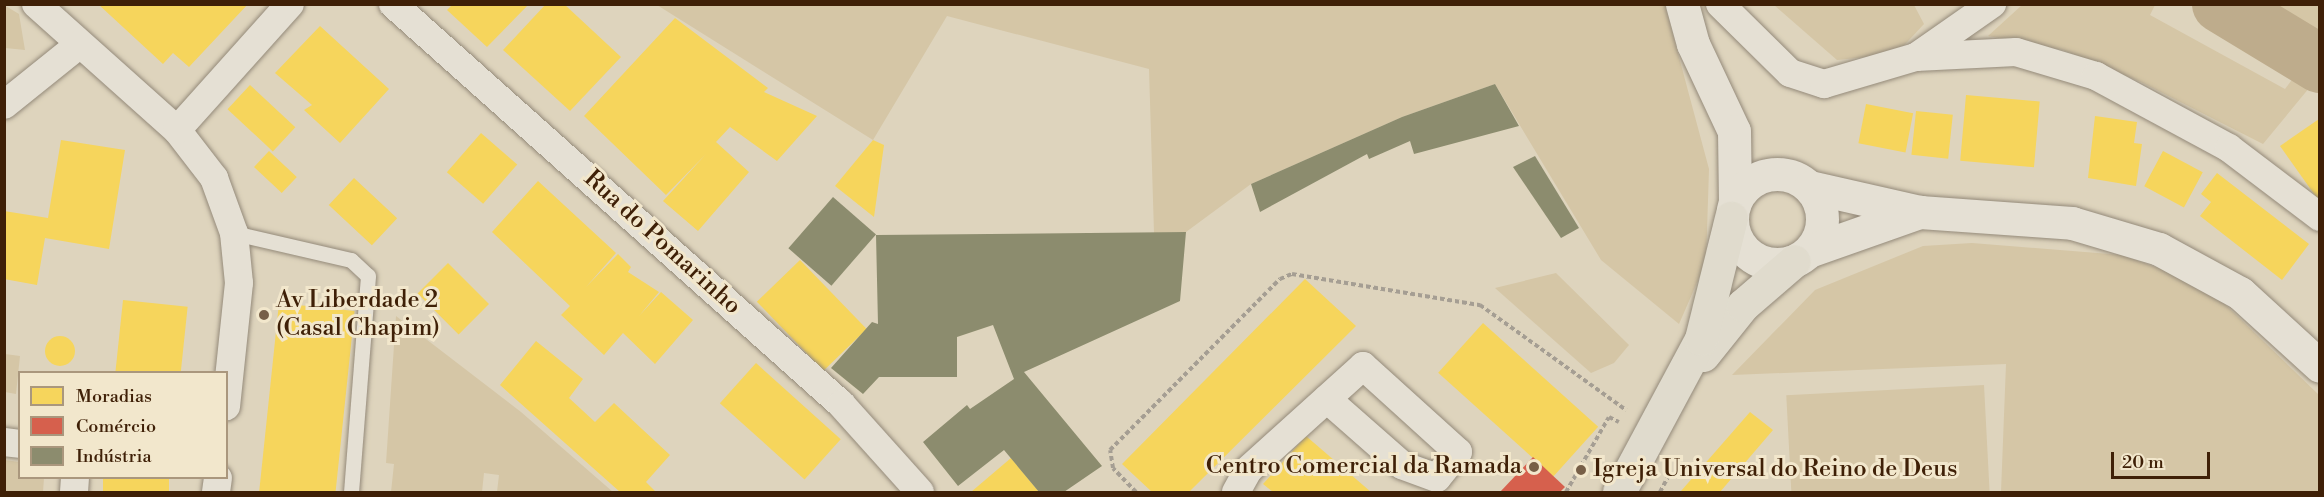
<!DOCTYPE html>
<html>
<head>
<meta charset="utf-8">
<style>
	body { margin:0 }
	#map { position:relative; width:2324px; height:497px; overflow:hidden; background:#ded4bd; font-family:"Libre Bodoni",serif }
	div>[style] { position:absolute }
	.green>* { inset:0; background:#d5c6a6; transform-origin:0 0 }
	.homes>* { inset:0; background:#f6d55c; transform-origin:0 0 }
	.round { border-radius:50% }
	.shops>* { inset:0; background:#d6604d }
	.industry>* { inset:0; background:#8c8c6e; transform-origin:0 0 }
	.river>* { height:58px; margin:-29px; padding:0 29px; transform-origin:29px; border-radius:29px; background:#beac8c }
	.path>* { height:4px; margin-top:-2px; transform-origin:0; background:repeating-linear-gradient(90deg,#a59e93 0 4.5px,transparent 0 7.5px) }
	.roads { filter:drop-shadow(0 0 2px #948a7a) drop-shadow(0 0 2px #948a7a) }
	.service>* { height:15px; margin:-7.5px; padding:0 7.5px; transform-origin:7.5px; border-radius:7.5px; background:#e5e0d4 }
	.minor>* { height:28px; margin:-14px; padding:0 14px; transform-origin:14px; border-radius:14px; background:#e5e0d4 }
	.secondary>* { height:33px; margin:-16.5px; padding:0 16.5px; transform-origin:16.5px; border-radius:16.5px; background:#e5e0d4 }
	.secondary>.ring { margin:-16.5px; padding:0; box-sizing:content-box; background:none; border:33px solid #e5e0d4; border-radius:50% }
	.primary>* { height:33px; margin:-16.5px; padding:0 16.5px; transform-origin:16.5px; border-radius:16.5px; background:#e0dbcd }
	.dots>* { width:16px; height:16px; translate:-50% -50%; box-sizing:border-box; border:3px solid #f2e7cc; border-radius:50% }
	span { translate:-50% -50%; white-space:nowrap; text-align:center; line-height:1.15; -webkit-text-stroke:6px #f2e7cc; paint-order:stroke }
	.street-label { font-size:24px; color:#3f2007 }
	.poi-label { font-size:24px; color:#3f2007 }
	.left { translate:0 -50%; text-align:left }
	.right { translate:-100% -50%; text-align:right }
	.frame { position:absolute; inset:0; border:6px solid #3f2007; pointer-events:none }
	.legend { position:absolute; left:18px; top:371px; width:210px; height:108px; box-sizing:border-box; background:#f2e7cc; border:2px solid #aa977d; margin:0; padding:8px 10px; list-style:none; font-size:18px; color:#3f2007 }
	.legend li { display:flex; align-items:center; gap:12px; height:30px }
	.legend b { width:30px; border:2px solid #aa977d }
	.scale { position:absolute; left:2111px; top:452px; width:99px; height:27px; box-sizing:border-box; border:3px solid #3f2007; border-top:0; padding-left:8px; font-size:18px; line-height:21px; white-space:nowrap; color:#3f2007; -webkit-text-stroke:4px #f2e7cc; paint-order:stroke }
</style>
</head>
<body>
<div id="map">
	<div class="green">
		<i style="clip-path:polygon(4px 5px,19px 14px,25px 50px,5px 48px)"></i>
		<i style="clip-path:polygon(657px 5px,1665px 5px,1709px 169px,1706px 262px,1679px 324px,1601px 260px,1495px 84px,1402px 117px,1251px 184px,1186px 232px,1154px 233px,1149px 69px,947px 16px,873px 140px)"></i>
		<i style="clip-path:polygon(1774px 5px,1914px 5px,1924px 24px,1896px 54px,1837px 60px)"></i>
		<i style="clip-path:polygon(2022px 5px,2155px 5px,2150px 15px,2285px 89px,2302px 66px,2192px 5px,2319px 5px,2319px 76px,2263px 144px,2141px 82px,2063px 50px,1988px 36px)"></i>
		<i style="clip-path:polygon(1972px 243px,2122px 255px,2205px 285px,2319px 395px,2319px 492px,2001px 492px,2006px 364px,1732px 375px,1815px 290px,1923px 246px)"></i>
		<i style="clip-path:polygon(1556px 273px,1629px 345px,1614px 363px,1591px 373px,1495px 288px)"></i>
		<i style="clip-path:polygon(396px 316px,521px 412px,613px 492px,497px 492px,499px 475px,484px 473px,482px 492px,391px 492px,394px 464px,386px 463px)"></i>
		<i style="clip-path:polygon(5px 354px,20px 356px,16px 394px,5px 392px)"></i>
		<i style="left:1984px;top:385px;width:107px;height:198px;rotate:87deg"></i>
		<i style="clip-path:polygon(4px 460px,19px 462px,20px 478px,44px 478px,43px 492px,5px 492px)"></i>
	</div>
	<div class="homes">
		<i style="clip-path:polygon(98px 4px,248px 4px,189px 67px,173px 53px,163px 64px)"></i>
		<i style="clip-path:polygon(546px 4px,564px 4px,621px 57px,570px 111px,503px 50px)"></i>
		<i style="clip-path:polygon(452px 5px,528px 5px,487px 47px,447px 10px)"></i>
		<i style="clip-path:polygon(675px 18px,768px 88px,764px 92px,817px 116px,777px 161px,730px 127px,716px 142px,749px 172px,698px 231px,663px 201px,706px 154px,666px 195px,584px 116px)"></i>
		<i style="clip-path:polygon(320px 26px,389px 89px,340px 143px,304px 110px,312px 105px,275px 73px)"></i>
		<i style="left:250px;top:85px;width:62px;height:33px;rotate:43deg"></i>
		<i style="left:1966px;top:95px;width:74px;height:66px;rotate:5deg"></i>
		<i style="left:1866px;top:104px;width:48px;height:40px;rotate:11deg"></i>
		<i style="left:1916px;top:111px;width:37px;height:44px;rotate:6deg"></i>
		<i style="clip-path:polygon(2095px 116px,2137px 122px,2134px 143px,2142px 144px,2136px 186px,2088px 178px)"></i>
		<i style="clip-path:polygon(2319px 119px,2319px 201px,2280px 146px)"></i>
		<i style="left:481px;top:133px;width:48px;height:52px;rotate:41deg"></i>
		<i style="clip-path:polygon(61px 140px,125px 150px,109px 249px,45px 238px,37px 285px,4px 279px,4px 211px,48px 218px)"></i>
		<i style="clip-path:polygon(873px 140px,884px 145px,874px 217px,835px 186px)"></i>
		<i style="left:269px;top:151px;width:38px;height:22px;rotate:43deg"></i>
		<i style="left:2163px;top:151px;width:45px;height:40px;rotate:28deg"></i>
		<i style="clip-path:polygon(2217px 173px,2309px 244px,2282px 280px,2200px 216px,2211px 202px,2201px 194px)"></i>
		<i style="left:354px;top:178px;width:59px;height:37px;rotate:43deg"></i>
		<i style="clip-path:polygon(538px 181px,616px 253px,586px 287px,618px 254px,631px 267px,628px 272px,659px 292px,639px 316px,661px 292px,693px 320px,655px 364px,623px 333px,604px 355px,561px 315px,570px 306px,492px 232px)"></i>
		<i style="left:800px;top:260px;width:96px;height:60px;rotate:46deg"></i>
		<i style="left:448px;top:263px;width:58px;height:43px;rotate:45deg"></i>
		<i style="clip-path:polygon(1305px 279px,1356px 326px,1189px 492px,1152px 492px,1122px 464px)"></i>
		<i style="left:123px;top:300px;width:65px;height:72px;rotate:6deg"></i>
		<i style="left:279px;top:303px;width:76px;height:190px;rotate:6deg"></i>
		<i style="left:1483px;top:323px;width:155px;height:67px;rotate:42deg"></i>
		<i class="round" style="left:45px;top:336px;width:30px;height:30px"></i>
		<i style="clip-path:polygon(536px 341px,583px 379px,569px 398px,595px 422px,614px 403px,670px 455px,646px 482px,656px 492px,620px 492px,500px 385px)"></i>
		<i style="left:756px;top:363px;width:114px;height:54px;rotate:42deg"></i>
		<i style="clip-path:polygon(1750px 412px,1773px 430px,1720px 492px,1681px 491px)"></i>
		<i style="clip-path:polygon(1306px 436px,1371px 492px,1273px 492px,1263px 484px)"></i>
		<i style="clip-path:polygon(1011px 458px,1039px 492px,971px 492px)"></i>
		<i style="left:103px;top:478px;width:66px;height:14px"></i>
	</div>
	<div class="shops">
		<i style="clip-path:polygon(1533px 457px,1565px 487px,1560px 492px,1500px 492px)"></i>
	</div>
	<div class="industry">
		<i style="clip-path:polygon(1495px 84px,1519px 126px,1414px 154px,1410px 141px,1369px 159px,1367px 154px,1260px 212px,1251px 184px,1402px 117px)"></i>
		<i style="clip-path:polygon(1535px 156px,1579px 228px,1561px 238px,1513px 167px)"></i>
		<i style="left:833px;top:197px;width:57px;height:68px;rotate:41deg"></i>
		<i style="clip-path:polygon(1186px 232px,1180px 301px,1024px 372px,1102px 466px,1064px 492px,1039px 492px,1004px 450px,958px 486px,923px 442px,967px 405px,970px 409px,1014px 379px,993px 325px,957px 337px,957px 377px,879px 377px,863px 394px,831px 368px,872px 322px,878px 324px,876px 235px)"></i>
	</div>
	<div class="river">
		<i style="left:2221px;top:4px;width:116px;rotate:31.2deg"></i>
	</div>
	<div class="path">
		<i style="left:1136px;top:492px;width:33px;rotate:-134deg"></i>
		<i style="left:1113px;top:468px;width:18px;rotate:-99deg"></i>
		<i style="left:1110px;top:450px;width:241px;rotate:-45.2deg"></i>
		<i style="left:1280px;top:279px;width:13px;rotate:-23deg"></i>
		<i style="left:1292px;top:274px;width:191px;rotate:9.4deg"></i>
		<i style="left:1480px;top:305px;width:180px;rotate:35.7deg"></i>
		<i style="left:1566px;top:492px;width:86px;rotate:-60.2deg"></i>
		<i style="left:1609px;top:417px;width:11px;rotate:27deg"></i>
		<i style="left:1660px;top:492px;width:17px;rotate:-62deg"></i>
	</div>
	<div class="roads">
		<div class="service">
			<i style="left:234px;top:233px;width:120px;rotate:13deg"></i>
			<i style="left:351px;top:260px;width:23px;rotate:43deg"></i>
			<i style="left:368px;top:276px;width:217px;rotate:94.5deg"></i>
		</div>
		<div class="minor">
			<i style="left:36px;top:4px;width:189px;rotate:41.8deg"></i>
			<i style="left:177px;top:130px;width:61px;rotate:52.4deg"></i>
			<i style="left:214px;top:178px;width:59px;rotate:70deg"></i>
			<i style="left:234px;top:233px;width:50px;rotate:84.3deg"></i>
			<i style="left:239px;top:283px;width:124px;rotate:96deg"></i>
			<i style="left:393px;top:4px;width:601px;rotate:41.76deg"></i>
			<i style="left:841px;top:404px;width:118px;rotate:48.1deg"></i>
			<i style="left:1720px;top:4px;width:98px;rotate:44.6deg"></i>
			<i style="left:1790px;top:73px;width:36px;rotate:18deg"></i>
			<i style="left:1824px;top:84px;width:96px;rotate:-16.4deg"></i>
			<i style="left:1916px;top:57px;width:100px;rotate:-2.9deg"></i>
			<i style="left:2016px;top:52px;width:84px;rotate:16.7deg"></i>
			<i style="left:2096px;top:76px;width:151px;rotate:28.4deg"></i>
			<i style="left:2229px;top:148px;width:114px;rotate:37.2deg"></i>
			<i style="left:1916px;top:57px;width:93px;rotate:-34.9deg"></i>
			<i style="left:4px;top:105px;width:97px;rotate:-38.8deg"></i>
			<i style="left:177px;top:130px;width:169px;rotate:-48.1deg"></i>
			<i style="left:4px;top:442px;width:16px;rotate:7deg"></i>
			<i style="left:74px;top:492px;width:14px;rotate:-86deg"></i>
			<i style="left:216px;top:492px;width:14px;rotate:-82deg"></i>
			<i style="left:1236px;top:492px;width:25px;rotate:-61deg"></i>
			<i style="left:1248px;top:470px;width:155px;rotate:-42.1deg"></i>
			<i style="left:1363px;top:366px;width:128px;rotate:42.2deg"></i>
			<i style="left:1458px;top:452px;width:33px;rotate:129deg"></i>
			<i style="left:1437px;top:478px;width:37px;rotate:-160deg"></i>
			<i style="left:1402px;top:465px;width:100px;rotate:-138.7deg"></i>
		</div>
		<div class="secondary">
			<i style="left:1682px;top:4px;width:41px;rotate:74.6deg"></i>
			<i style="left:1693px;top:44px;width:96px;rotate:64.8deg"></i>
			<i style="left:1734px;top:131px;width:69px;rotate:89.2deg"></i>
			<i class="ring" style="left:1732px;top:174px;width:57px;height:57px"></i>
			<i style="left:1810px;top:187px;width:113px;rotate:12.8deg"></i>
			<i style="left:1920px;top:212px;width:152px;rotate:4.1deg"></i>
			<i style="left:2072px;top:223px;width:91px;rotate:16.6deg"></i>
			<i style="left:2159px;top:249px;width:92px;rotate:28.5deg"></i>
			<i style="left:2240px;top:293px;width:108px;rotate:42.4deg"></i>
			<i style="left:1809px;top:251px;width:118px;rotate:-19.4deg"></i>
		</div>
		<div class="primary">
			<i style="left:1703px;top:355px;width:64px;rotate:-51.3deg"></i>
			<i style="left:1743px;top:305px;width:67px;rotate:-40.8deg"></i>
			<i style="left:1619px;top:492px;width:174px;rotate:-61.8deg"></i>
			<i style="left:1701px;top:339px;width:125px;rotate:-76.1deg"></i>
		</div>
	</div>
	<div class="dots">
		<i style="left:264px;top:315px;background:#775f47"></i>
		<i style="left:1534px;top:467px;background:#775f47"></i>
		<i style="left:1581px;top:470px;background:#775f47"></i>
	</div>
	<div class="street-label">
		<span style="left:662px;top:243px;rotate:42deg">Rua do Pomarinho</span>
	</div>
	<div class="poi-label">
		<span class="left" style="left:276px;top:315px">Av Liberdade 2<br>(Casal Chapim)</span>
		<span class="right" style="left:1522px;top:467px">Centro Comercial da Ramada</span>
		<span class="left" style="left:1593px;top:470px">Igreja Universal do Reino de Deus</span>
	</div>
	<div class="frame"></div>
	<ul class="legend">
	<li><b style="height:16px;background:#f6d55c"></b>Moradias</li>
	<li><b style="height:16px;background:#d6604d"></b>Comércio</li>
	<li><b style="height:16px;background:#8c8c6e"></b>Indústria</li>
	</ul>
	<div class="scale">20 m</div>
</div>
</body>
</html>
